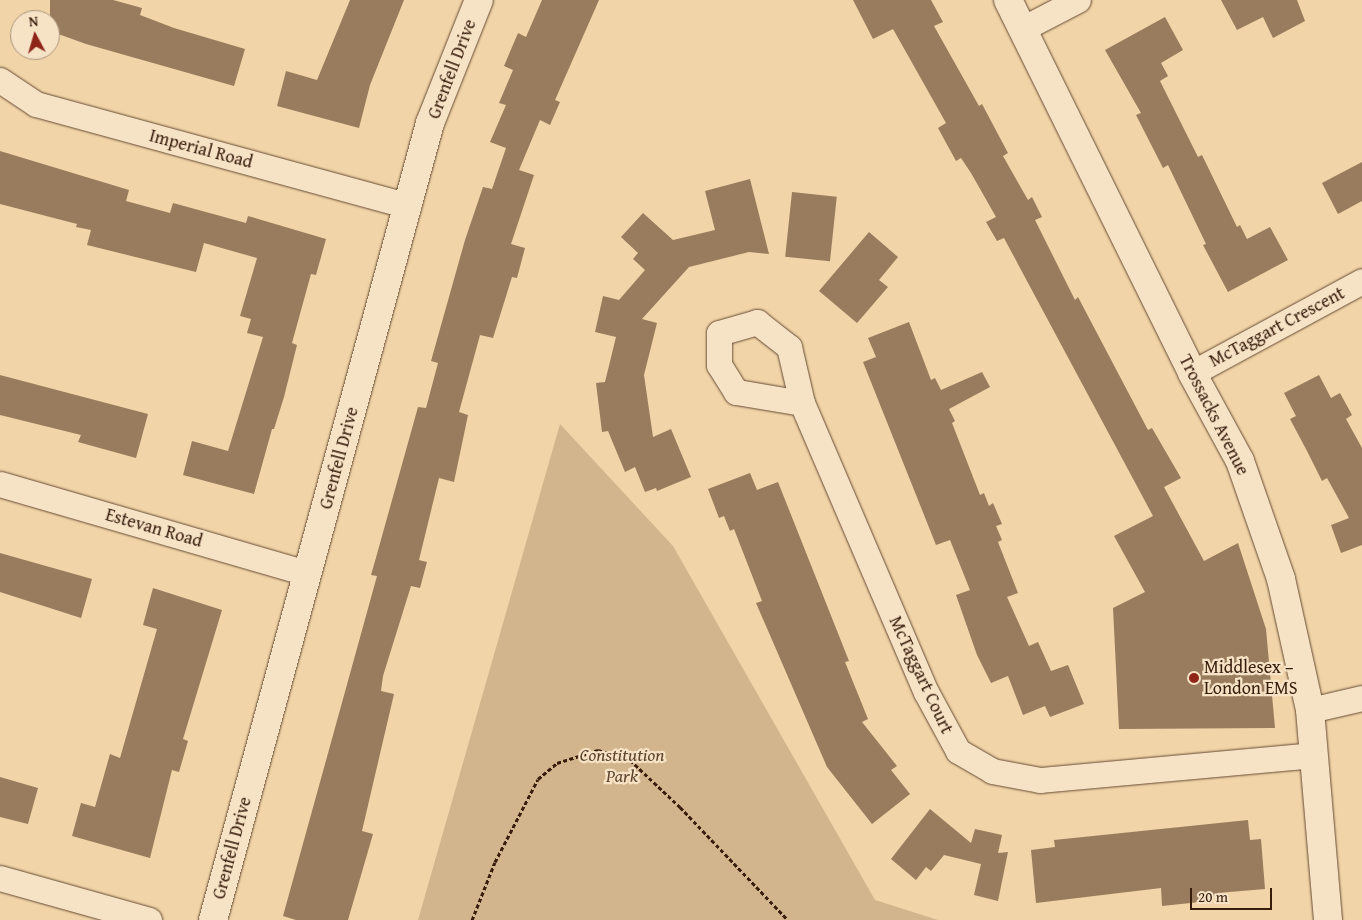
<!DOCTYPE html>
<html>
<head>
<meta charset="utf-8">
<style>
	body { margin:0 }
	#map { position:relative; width:1362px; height:920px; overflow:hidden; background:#f1d4a7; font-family:"Gentium Book Plus",serif }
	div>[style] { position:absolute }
	.green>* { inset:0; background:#d2b58d }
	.building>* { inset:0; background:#987c5d; transform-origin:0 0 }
	.path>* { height:3px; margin-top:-1.5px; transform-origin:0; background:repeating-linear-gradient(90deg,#381d0d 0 4px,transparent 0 6.5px) }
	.roads { filter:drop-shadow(0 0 1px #664b34) drop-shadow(0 0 1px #664b34) }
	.minor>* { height:25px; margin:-12.5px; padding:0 12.5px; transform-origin:12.5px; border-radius:12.5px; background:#f6e3c6 }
	.tertiary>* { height:28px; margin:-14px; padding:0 14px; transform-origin:14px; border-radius:14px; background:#f6e3c6 }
	.dots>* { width:14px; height:14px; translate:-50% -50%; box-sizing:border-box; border:2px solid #f6e3c6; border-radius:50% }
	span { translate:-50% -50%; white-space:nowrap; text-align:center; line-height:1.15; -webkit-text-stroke:4.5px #f6e3c6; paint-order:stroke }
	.street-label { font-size:18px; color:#381d0d }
	.poi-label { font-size:18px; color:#381d0d }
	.left { translate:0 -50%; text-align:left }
	.park-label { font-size:18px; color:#5e432d; font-style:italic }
	.north { position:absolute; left:10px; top:10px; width:50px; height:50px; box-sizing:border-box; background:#f6e3c6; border:1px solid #aa947c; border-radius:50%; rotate:354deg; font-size:14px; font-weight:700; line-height:20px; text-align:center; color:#381d0d }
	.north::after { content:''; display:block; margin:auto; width:18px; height:22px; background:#8f2418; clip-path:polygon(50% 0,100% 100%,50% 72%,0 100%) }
	.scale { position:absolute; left:1190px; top:888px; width:82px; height:22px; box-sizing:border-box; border:2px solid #381d0d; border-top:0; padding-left:6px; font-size:15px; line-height:18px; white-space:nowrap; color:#381d0d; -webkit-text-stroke:4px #f6e3c6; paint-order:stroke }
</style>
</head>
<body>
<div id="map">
	<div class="green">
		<i style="clip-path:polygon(560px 424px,673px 546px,875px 900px,938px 920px,418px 920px)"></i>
	</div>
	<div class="building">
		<i style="clip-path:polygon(50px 0,113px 0,142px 8px,140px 15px,174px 28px,245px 49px,234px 86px,86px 44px,50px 31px)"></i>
		<i style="clip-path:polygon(350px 0,404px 0,370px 85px,359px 128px,277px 106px,286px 71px,317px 80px)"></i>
		<i style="clip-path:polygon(542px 0,599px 0,555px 100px,560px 102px,550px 125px,540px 120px,519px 170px,534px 175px,511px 244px,525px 248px,517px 278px,512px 277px,493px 338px,480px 335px,459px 412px,468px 415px,454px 482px,439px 478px,419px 560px,427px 562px,420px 588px,411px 586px,383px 676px,381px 691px,394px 694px,362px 831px,373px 834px,348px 920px,296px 920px,283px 916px,377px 576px,371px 575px,377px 554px,418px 407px,426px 408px,438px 363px,431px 361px,465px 240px,483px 187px,492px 189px,506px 148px,490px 142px,506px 105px,499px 103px,513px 70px,504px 66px,518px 33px,526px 37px)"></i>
		<i style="clip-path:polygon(853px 0,931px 0,943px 22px,934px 26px,979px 106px,982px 104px,1008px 153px,1003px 156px,1028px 200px,1032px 197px,1042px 217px,1035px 220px,1075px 300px,1078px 297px,1148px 430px,1152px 428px,1181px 478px,1164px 487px,1204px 561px,1238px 543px,1266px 629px,1275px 728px,1119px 729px,1113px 608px,1145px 592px,1114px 536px,1153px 516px,1004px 238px,997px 241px,986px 222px,996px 217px,971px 173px,961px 158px,956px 161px,938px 128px,946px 123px,893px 29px,873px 39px)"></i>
		<i style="clip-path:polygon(1221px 0,1297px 0,1305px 21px,1273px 38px,1263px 17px,1237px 30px)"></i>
		<i style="clip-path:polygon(1165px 17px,1183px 50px,1161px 63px,1168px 76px,1160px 81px,1198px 157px,1202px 155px,1237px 227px,1240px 225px,1247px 239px,1270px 227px,1288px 260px,1228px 292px,1203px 245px,1206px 244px,1168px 165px,1163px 168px,1136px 115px,1141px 113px,1105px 50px)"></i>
		<i style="clip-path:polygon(0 151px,129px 190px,126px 201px,170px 213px,173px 203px,246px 223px,248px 216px,326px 239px,316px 275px,311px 274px,292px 343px,297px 345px,284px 397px,274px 429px,272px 429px,254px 494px,183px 475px,192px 441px,228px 451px,263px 337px,247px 333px,251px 319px,240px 316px,257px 258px,204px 243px,196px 272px,87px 245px,91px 230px,76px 227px,77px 224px,0 204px)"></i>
		<i style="clip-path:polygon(1362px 162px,1362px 201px,1338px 214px,1322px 183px)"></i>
		<i style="clip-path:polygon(750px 179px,769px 254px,749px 252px,689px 267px,642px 319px,657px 323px,644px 375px,653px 437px,671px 429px,691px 477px,657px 491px,656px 488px,645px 492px,635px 467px,625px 472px,608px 431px,602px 432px,596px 383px,605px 382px,616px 337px,595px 332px,603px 296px,619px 300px,645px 270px,633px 259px,638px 253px,621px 237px,643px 213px,673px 240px,715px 230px,705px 191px)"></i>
		<i style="left:792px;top:192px;width:45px;height:65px;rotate:6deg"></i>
		<i style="clip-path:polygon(869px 232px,898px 257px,879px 280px,888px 287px,857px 323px,819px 291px)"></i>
		<i style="clip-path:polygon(909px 322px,931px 380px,935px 378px,941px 390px,982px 372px,990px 387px,949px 409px,955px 421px,952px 423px,980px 495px,984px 493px,989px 506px,993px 503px,1002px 524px,996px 526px,1002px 540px,998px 542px,1018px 593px,1007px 597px,1029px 646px,1038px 642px,1051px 671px,1068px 665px,1084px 704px,1050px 717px,1045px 706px,1023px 715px,1008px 676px,991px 683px,977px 655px,956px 595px,970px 590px,950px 540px,936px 545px,863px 362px,876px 357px,868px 338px)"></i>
		<i style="clip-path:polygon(0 375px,148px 414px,136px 458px,78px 442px,81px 435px,0 415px)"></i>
		<i style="clip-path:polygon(1319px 375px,1331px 398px,1340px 393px,1352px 415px,1346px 419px,1362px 448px,1362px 545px,1341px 553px,1331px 525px,1349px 518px,1327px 478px,1322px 481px,1307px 451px,1290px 419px,1296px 416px,1284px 393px)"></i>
		<i style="clip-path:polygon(750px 473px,757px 490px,778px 482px,849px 661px,845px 662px,868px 719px,862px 722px,897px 766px,891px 770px,910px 794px,872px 824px,827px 767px,756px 603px,762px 601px,734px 529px,730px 531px,724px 516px,719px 518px,708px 489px)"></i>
		<i style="clip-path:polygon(0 553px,92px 579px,81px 618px,0 592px)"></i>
		<i style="clip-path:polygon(153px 588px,222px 610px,183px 739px,188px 741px,179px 772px,172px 770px,150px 858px,72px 836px,81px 803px,95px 807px,110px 754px,120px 758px,157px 629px,143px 625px)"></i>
		<i style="clip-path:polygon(0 777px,38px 788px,28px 824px,0 817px)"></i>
		<i style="clip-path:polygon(930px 809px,971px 843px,975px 829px,1002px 835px,998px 853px,1008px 852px,998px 901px,974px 895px,981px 864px,944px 855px,931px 871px,926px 867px,916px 880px,891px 859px)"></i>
		<i style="clip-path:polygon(1248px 820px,1250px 840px,1261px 839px,1265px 889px,1218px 893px,1218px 897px,1199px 898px,1200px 902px,1162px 906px,1161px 888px,1036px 903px,1031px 850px,1055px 847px,1054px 840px)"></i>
	</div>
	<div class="path">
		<i style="left:472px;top:920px;width:62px;rotate:-68.4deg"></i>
		<i style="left:495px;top:862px;width:93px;rotate:-62.6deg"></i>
		<i style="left:538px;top:779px;width:25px;rotate:-40deg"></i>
		<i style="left:557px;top:763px;width:43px;rotate:-17.6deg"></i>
		<i style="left:598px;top:750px;width:34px;rotate:17deg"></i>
		<i style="left:630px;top:760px;width:69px;rotate:43.2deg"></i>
		<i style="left:680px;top:807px;width:156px;rotate:46.3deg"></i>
	</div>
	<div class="roads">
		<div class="minor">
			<i style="left:1022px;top:29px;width:63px;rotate:-27.4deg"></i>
			<i style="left:0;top:80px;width:43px;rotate:33.7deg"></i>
			<i style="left:36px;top:104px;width:386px;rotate:15.3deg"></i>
			<i style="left:1192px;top:373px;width:193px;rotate:-28.4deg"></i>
			<i style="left:802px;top:403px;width:67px;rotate:-170.5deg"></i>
			<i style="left:736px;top:392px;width:32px;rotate:-122deg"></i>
			<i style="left:719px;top:365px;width:32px;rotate:-90deg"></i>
			<i style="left:719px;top:333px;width:40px;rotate:-16deg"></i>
			<i style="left:757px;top:322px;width:41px;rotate:38deg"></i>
			<i style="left:789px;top:347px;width:57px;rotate:76.9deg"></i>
			<i style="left:802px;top:403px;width:314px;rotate:66.8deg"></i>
			<i style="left:926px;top:692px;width:67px;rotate:61.5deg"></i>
			<i style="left:958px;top:751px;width:39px;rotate:30deg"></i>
			<i style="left:992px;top:771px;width:49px;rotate:10.6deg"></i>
			<i style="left:1040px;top:780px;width:274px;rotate:-5.2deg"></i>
			<i style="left:0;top:484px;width:320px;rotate:16.2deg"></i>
			<i style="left:1310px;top:710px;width:53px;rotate:-13deg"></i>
			<i style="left:0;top:878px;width:155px;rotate:15.7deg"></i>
		</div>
		<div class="tertiary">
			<i style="left:1008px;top:0;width:416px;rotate:63.7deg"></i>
			<i style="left:1192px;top:373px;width:100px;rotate:61.4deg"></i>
			<i style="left:1240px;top:461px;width:125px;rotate:70.8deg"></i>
			<i style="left:1281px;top:579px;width:134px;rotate:77.5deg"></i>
			<i style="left:1310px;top:710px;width:211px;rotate:85.1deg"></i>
			<i style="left:213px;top:920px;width:826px;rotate:-74.77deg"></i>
			<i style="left:430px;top:123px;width:132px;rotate:-68.3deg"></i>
		</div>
	</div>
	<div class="dots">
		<i style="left:1194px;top:678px;background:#8f2418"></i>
	</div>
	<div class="street-label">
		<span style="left:452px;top:69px;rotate:-69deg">Grenfell Drive</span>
		<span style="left:201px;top:149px;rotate:15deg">Imperial Road</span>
		<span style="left:1277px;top:327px;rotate:-28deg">McTaggart Crescent</span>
		<span style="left:1214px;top:415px;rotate:63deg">Trossacks Avenue</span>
		<span style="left:339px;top:458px;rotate:-75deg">Grenfell Drive</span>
		<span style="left:154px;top:528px;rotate:16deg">Estevan Road</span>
		<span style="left:921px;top:675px;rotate:65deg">McTaggart Court</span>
		<span style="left:232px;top:848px;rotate:-75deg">Grenfell Drive</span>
	</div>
	<div class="poi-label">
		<span class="left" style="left:1204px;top:678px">Middlesex –<br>London EMS</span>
	</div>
	<div class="park-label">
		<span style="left:622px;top:766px">Constitution<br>Park</span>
	</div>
	<div class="north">N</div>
	<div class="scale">20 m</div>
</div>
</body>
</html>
